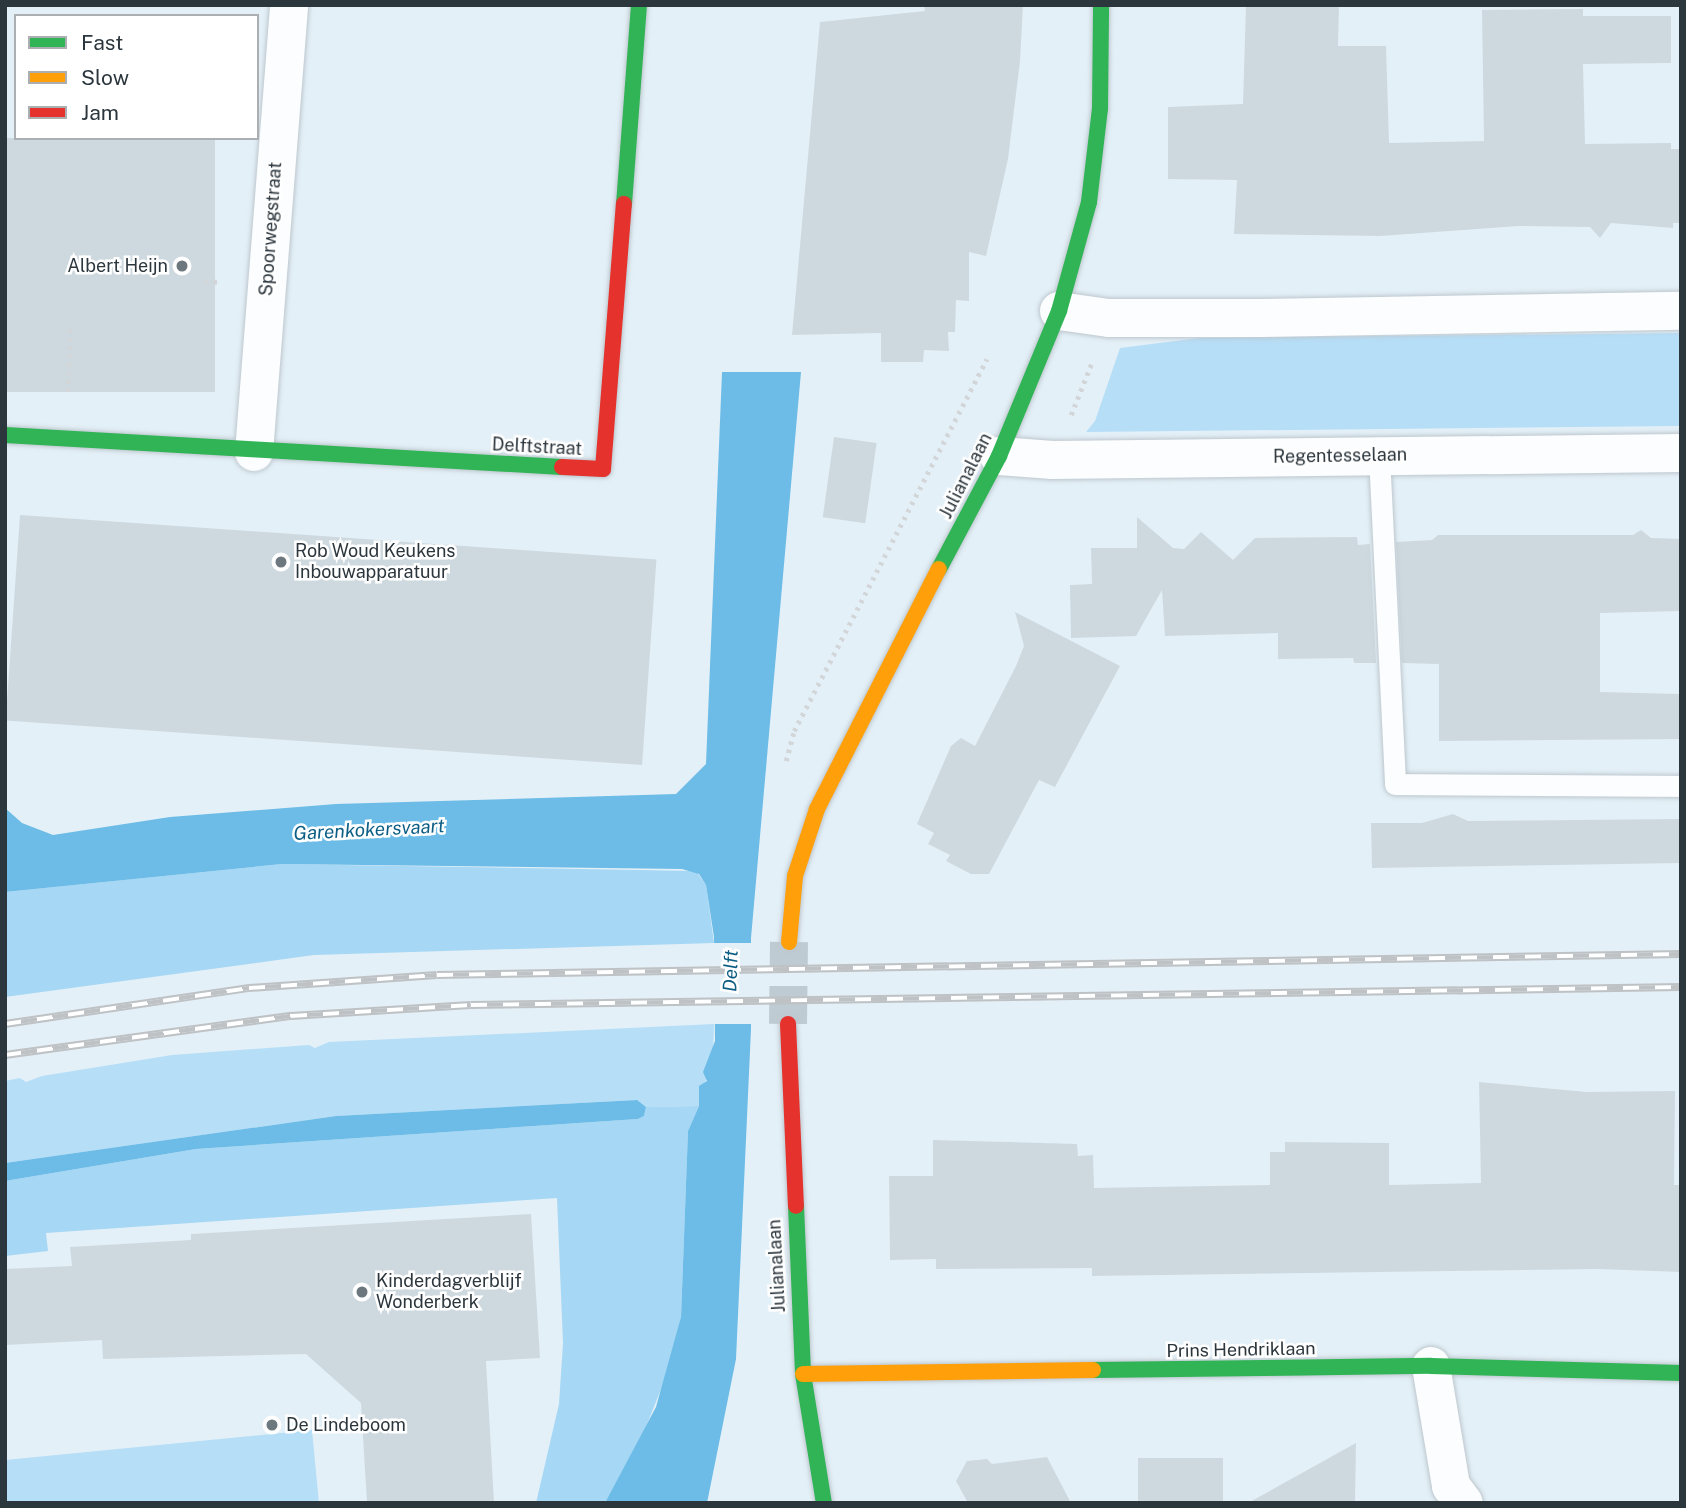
<!DOCTYPE html>
<html>
<head>
<meta charset="utf-8">
<style>
	body { margin:0 }
	#map { position:relative; width:1686px; height:1508px; overflow:hidden; background:#e4f0f7; font-family:"Public Sans",sans-serif }
	div>[style] { position:absolute }
	.green>* { inset:0; background:#b6def7 }
	.forest>* { inset:0; background:#a6d7f4 }
	.water>* { inset:0; background:#6cbce7 }
	.pier>* { inset:0; background:#e4f0f7; transform-origin:0 0 }
	.building>* { inset:0; background:#ced9df; transform-origin:0 0 }
	.secondary-tunnel>* { height:38px; margin-top:-19px; transform-origin:0; background:repeating-linear-gradient(90deg,#bfcbd2 0 38px,transparent 0 57px) }
	.path>* { height:4.5px; margin-top:-2.25px; transform-origin:0; background:repeating-linear-gradient(90deg,#d3d6d9 0 3.5px,transparent 0 8.5px) }
	.roads { filter:drop-shadow(0 0 2px #bdc7ce) drop-shadow(0 0 2px #bdc7ce) }
	.lane>* { height:21px; margin:-10.5px; padding:0 10.5px; transform-origin:10.5px; border-radius:10.5px; background:#fbfdfe }
	.street>* { height:38px; margin:-19px; padding:0 19px; transform-origin:19px; border-radius:19px; background:#fbfdfe }
	.fast>* { height:16px; margin:-8px; padding:0 8px; transform-origin:8px; border-radius:8px; background:#30b455 }
	.slow>* { height:16px; margin:-8px; padding:0 8px; transform-origin:8px; border-radius:8px; background:#ff9f0a }
	.jam>* { height:16px; margin:-8px; padding:0 8px; transform-origin:8px; border-radius:8px; background:#e5322d }
	.rail>* { height:8px; margin-top:-4px; transform-origin:0; background:repeating-linear-gradient(90deg,#fff 0 16px,#bfc2c4 0 32px); box-sizing:border-box; border-block:2px solid #bfc2c4 }
	.dots>* { width:19px; height:19px; translate:-50% -50%; box-sizing:border-box; border:4px solid #fff; border-radius:50% }
	span { translate:-50% -50%; white-space:nowrap; text-align:center; line-height:1.15; -webkit-text-stroke:5px #fff; paint-order:stroke }
	.street-label { font-size:18px; color:#2c363d }
	.poi-label { font-size:18px; color:#2c363d }
	.right { translate:-100% -50%; text-align:right }
	.left { translate:0 -50%; text-align:left }
	.water-label { font-size:19px; color:#0d5e85; font-style:italic }
	.frame { position:absolute; inset:0; border:7px solid #2c363d; pointer-events:none }
	.legend { position:absolute; left:14px; top:14px; width:245px; height:126px; box-sizing:border-box; background:#fff; border:2px solid #abafb1; margin:0; padding:9px 12px; list-style:none; font-size:21px; color:#2c363d }
	.legend li { display:flex; align-items:center; gap:14px; height:35px }
	.legend b { width:35px; border:2px solid #abafb1 }
</style>
</head>
<body>
<div id="map">
	<div class="green">
		<i style="clip-path:polygon(1681px 333px,1681px 426px,1086px 432px,1095px 421px,1120px 348px,1199px 338px)"></i>
		<i style="clip-path:polygon(714px 1024px,713px 1054px,699px 1106px,646px 1107px,636px 1100px,336px 1116px,5px 1163px,5px 1081px,20px 1078px,26px 1082px,42px 1076px,172px 1055px,309px 1045px,315px 1048px,329px 1042px)"></i>
		<i style="clip-path:polygon(312px 1430px,319px 1503px,5px 1503px,5px 1460px)"></i>
	</div>
	<div class="forest">
		<i style="clip-path:polygon(282px 864px,696px 871px,706px 885px,714px 943px,314px 955px,5px 997px,5px 892px)"></i>
		<i style="clip-path:polygon(699px 1106px,688px 1131px,681px 1317px,671px 1364px,636px 1452px,605px 1503px,536px 1503px,559px 1404px,563px 1343px,557px 1198px,46px 1233px,48px 1251px,5px 1256px,5px 1181px,196px 1149px,638px 1119px,644px 1116px,646px 1107px)"></i>
	</div>
	<div class="water">
		<i style="clip-path:polygon(722px 372px,801px 372px,751px 938px,751px 1029px,736px 1359px,707px 1503px,605px 1503px,656px 1407px,681px 1317px,688px 1131px,699px 1106px,699px 1086px,707px 1081px,703px 1072px,715px 1041px,714px 937px,706px 885px,699px 874px,682px 869px,282px 864px,5px 892px,5px 808px,22px 823px,53px 835px,170px 817px,336px 804px,676px 794px,706px 764px)"></i>
		<i style="clip-path:polygon(637px 1100px,646px 1107px,644px 1116px,638px 1119px,196px 1149px,5px 1181px,5px 1163px,336px 1116px)"></i>
	</div>
	<div class="pier">
		<i style="left:711px;top:943px;width:43px;height:81px"></i>
	</div>
	<div class="building">
		<i style="clip-path:polygon(924px 5px,1023px 5px,1020px 61px,1008px 159px,986px 256px,969px 252px,969px 301px,956px 300px,955px 332px,948px 332px,949px 351px,924px 350px,923px 362px,881px 362px,881px 333px,792px 335px,820px 22px,925px 11px)"></i>
		<i style="clip-path:polygon(1246px 5px,1339px 5px,1338px 46px,1386px 46px,1389px 143px,1484px 141px,1482px 10px,1583px 9px,1583px 16px,1671px 16px,1671px 63px,1583px 64px,1585px 144px,1671px 143px,1671px 149px,1681px 149px,1681px 223px,1673px 223px,1673px 228px,1611px 223px,1600px 238px,1590px 227px,1519px 226px,1380px 236px,1234px 234px,1237px 180px,1168px 179px,1168px 107px,1243px 104px)"></i>
		<i style="left:5px;top:138px;width:210px;height:254px"></i>
		<i style="left:834px;top:437px;width:43px;height:81px;rotate:8deg"></i>
		<i style="left:20px;top:515px;width:638px;height:206px;rotate:4deg"></i>
		<i style="clip-path:polygon(1137px 517px,1173px 548px,1184px 549px,1201px 532px,1233px 560px,1255px 538px,1357px 537px,1358px 545px,1370px 544px,1376px 663px,1354px 663px,1353px 658px,1278px 659px,1278px 633px,1165px 636px,1162px 590px,1136px 636px,1071px 638px,1070px 585px,1092px 584px,1091px 548px,1137px 548px)"></i>
		<i style="clip-path:polygon(1641px 530px,1651px 538px,1681px 539px,1681px 611px,1600px 613px,1600px 692px,1681px 694px,1681px 739px,1439px 741px,1439px 664px,1402px 663px,1396px 542px,1432px 540px,1438px 535px,1633px 535px)"></i>
		<i style="clip-path:polygon(1015px 612px,1120px 666px,1055px 787px,1039px 780px,989px 874px,971px 874px,946px 861px,950px 855px,928px 844px,934px 833px,917px 824px,951px 746px,961px 738px,975px 746px,1016px 666px,1024px 646px)"></i>
		<i style="clip-path:polygon(1453px 814px,1468px 821px,1681px 819px,1681px 863px,1372px 868px,1371px 823px,1422px 823px)"></i>
		<i style="clip-path:polygon(1479px 1082px,1587px 1092px,1675px 1091px,1674px 1185px,1681px 1185px,1681px 1272px,1598px 1269px,1092px 1276px,1092px 1268px,936px 1269px,936px 1259px,890px 1260px,889px 1176px,933px 1176px,933px 1140px,1077px 1144px,1078px 1156px,1093px 1155px,1094px 1188px,1270px 1185px,1270px 1152px,1285px 1152px,1285px 1142px,1389px 1143px,1389px 1185px,1481px 1183px)"></i>
		<i style="clip-path:polygon(531px 1214px,540px 1358px,486px 1361px,494px 1503px,367px 1503px,361px 1403px,306px 1354px,103px 1359px,102px 1340px,5px 1345px,5px 1269px,72px 1266px,70px 1247px,191px 1240px,191px 1234px)"></i>
		<i style="clip-path:polygon(1356px 1443px,1355px 1503px,1248px 1503px)"></i>
		<i style="clip-path:polygon(1047px 1457px,1071px 1503px,968px 1503px,956px 1481px,967px 1461px,987px 1459px,992px 1464px)"></i>
		<i style="left:1138px;top:1458px;width:85px;height:45px"></i>
	</div>
	<div class="secondary-tunnel">
		<i style="left:788px;top:1024px;width:82px;rotate:-89.3deg"></i>
	</div>
	<div class="path">
		<i style="left:205px;top:281px;width:16px;rotate:4deg"></i>
		<i style="left:68px;top:392px;width:64px;rotate:-88.2deg"></i>
		<i style="left:1071px;top:415px;width:57px;rotate:-68.4deg"></i>
		<i style="left:786px;top:761px;width:31px;rotate:-75deg"></i>
		<i style="left:794px;top:731px;width:419px;rotate:-62.6deg"></i>
	</div>
	<div class="roads">
		<div class="lane">
			<i style="left:1379px;top:455px;width:329px;rotate:87.2deg"></i>
			<i style="left:1395px;top:784px;width:286px;rotate:0.4deg"></i>
		</div>
		<div class="street">
			<i style="left:1059px;top:311px;width:50px;rotate:8deg"></i>
			<i style="left:1109px;top:318px;width:153px"></i>
			<i style="left:1262px;top:318px;width:419px;rotate:-1deg"></i>
			<i style="left:254px;top:452px;width:448px;rotate:-85.5deg"></i>
			<i style="left:999px;top:456px;width:54px;rotate:4.2deg"></i>
			<i style="left:1053px;top:460px;width:628px;rotate:-0.64deg"></i>
			<i style="left:1431px;top:1366px;width:122px;rotate:80.5deg"></i>
			<i style="left:1451px;top:1486px;width:21px;rotate:53deg"></i>
		</div>
		<div class="fast">
			<i style="left:624px;top:204px;width:200px;rotate:-85.7deg"></i>
			<i style="left:5px;top:435px;width:558px;rotate:3.29deg"></i>
			<i style="left:939px;top:569px;width:128px;rotate:-62deg"></i>
			<i style="left:999px;top:456px;width:157px;rotate:-67.5deg"></i>
			<i style="left:1059px;top:311px;width:113px;rotate:-74.6deg"></i>
			<i style="left:1089px;top:202px;width:95px;rotate:-83.3deg"></i>
			<i style="left:1100px;top:108px;width:103px;rotate:-89.4deg"></i>
			<i style="left:796px;top:1206px;width:168px;rotate:87.6deg"></i>
			<i style="left:803px;top:1374px;width:131px;rotate:80.8deg"></i>
			<i style="left:1093px;top:1370px;width:338px;rotate:-0.7deg"></i>
			<i style="left:1431px;top:1366px;width:250px;rotate:1.6deg"></i>
		</div>
		<div class="slow">
			<i style="left:789px;top:942px;width:66px;rotate:-84.8deg"></i>
			<i style="left:795px;top:876px;width:71px;rotate:-71.8deg"></i>
			<i style="left:817px;top:809px;width:269px;rotate:-63.1deg"></i>
			<i style="left:803px;top:1374px;width:290px;rotate:-0.8deg"></i>
		</div>
		<div class="jam">
			<i style="left:562px;top:467px;width:41px;rotate:2.8deg"></i>
			<i style="left:603px;top:469px;width:266px;rotate:-85.5deg"></i>
			<i style="left:788px;top:1024px;width:182px;rotate:87.5deg"></i>
		</div>
	</div>
	<div class="rail">
		<i style="left:5px;top:1024px;width:247px;rotate:-8.4deg"></i>
		<i style="left:249px;top:988px;width:188px;rotate:-4deg"></i>
		<i style="left:437px;top:975px;width:1244px;rotate:-0.97deg"></i>
		<i style="left:5px;top:1055px;width:289px;rotate:-7.8deg"></i>
		<i style="left:291px;top:1016px;width:180px;rotate:-3.5deg"></i>
		<i style="left:471px;top:1005px;width:1210px;rotate:-0.85deg"></i>
	</div>
	<div class="dots">
		<i style="left:182px;top:266px;background:#6c777e"></i>
		<i style="left:281px;top:562px;background:#6c777e"></i>
		<i style="left:362px;top:1292px;background:#6c777e"></i>
		<i style="left:272px;top:1425px;background:#6c777e"></i>
	</div>
	<div class="street-label">
		<span style="left:271px;top:229px;rotate:-86deg">Spoorwegstraat</span>
		<span style="left:537px;top:447px;rotate:3deg">Delftstraat</span>
		<span style="left:1340px;top:456px;rotate:-1deg">Regentesselaan</span>
		<span style="left:966px;top:476px;rotate:-63deg">Julianalaan</span>
		<span style="left:777px;top:1266px;rotate:-93deg">Julianalaan</span>
		<span style="left:1241px;top:1350px;rotate:-1deg">Prins Hendriklaan</span>
	</div>
	<div class="poi-label">
		<span class="right" style="left:168px;top:266px">Albert Heijn</span>
		<span class="left" style="left:295px;top:562px">Rob Woud Keukens<br>Inbouwapparatuur</span>
		<span class="left" style="left:376px;top:1292px">Kinderdagverblijf<br>Wonderberk</span>
		<span class="left" style="left:286px;top:1425px">De Lindeboom</span>
	</div>
	<div class="water-label">
		<span style="left:369px;top:830px;rotate:-3deg">Garenkokersvaart</span>
		<span style="left:731px;top:971px;rotate:-88deg">Delft</span>
	</div>
	<div class="frame"></div>
	<ul class="legend">
	<li><b style="height:9px;background:#30b455"></b>Fast</li>
	<li><b style="height:9px;background:#ff9f0a"></b>Slow</li>
	<li><b style="height:9px;background:#e5322d"></b>Jam</li>
	</ul>
</div>
</body>
</html>
